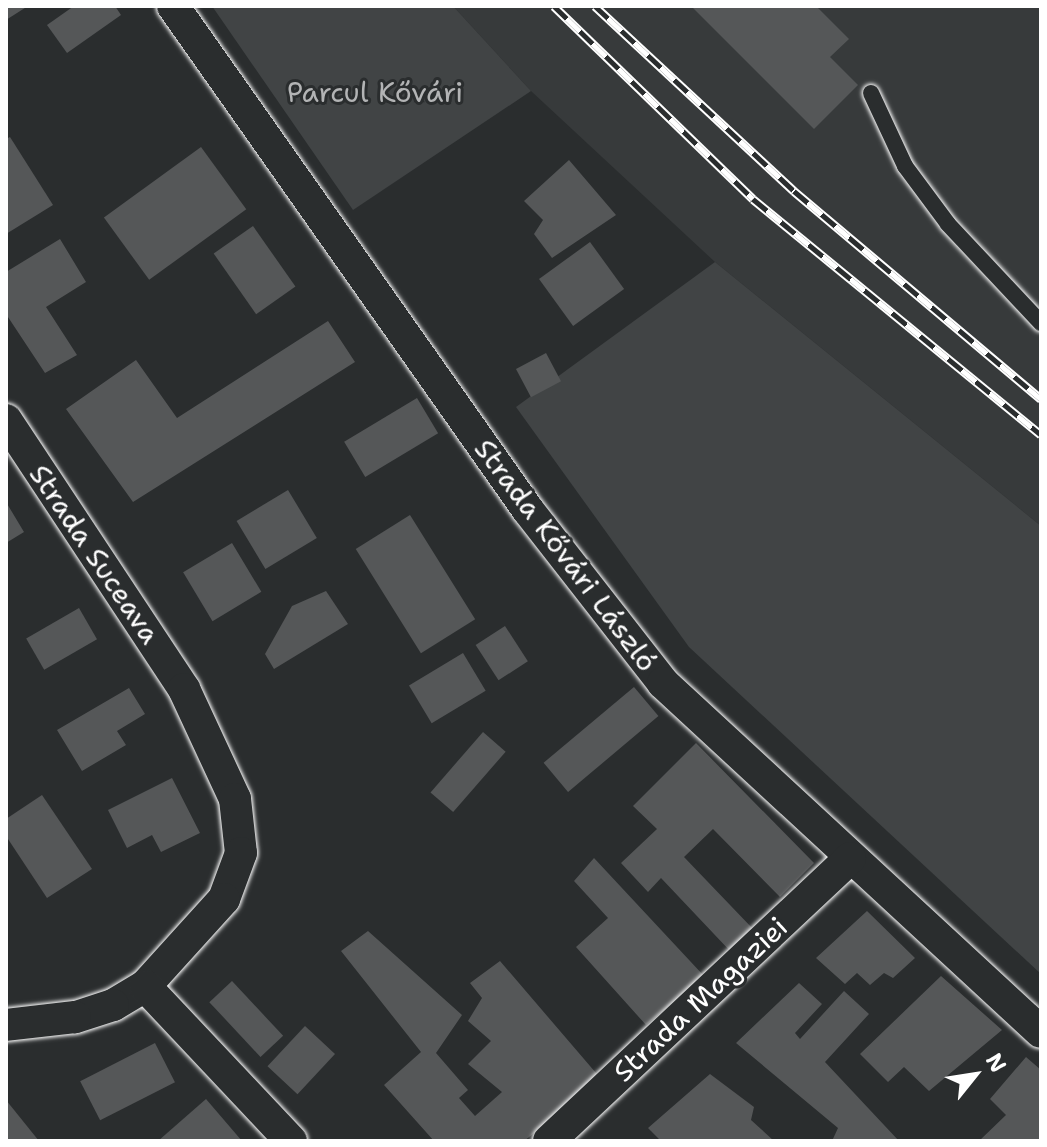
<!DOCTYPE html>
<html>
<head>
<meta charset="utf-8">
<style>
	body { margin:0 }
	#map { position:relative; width:1047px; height:1147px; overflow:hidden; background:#2a2d2e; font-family:"Shantell Sans",sans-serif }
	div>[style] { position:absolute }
	.built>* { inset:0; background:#373a3b }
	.green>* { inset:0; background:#414445 }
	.building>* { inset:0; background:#555758; transform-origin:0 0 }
	.roads { filter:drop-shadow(0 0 2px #fff) drop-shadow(0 0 2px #fff) }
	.lane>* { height:16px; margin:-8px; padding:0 8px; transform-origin:8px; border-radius:8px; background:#2a2d2e }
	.street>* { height:32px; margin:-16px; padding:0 16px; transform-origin:16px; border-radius:16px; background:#2a2d2e }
	.rail>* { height:9px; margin-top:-4.5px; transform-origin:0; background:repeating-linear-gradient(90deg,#2a2d2e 0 18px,#fff 0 36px); box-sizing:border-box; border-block:2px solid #fff }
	span { translate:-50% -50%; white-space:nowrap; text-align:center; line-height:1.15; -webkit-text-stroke:6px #2a2d2e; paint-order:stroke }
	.park-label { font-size:28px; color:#b3b4b5 }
	.street-label { font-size:28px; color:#fff }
	.frame { position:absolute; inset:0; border:8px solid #fff; pointer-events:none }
	.north { position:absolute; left:935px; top:1035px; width:80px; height:80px; -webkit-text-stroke:6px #2a2d2e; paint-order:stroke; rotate:60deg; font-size:22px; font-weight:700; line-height:32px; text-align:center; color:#fff }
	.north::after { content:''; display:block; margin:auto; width:28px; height:36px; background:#fff; clip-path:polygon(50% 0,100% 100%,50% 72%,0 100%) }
</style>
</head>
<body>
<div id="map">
	<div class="built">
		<i style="clip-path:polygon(453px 6px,1041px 6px,1041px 526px,715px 262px,531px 91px)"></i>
	</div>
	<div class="green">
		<i style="clip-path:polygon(212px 6px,453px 6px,531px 91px,353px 210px)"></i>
		<i style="clip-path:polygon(715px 262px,1041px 526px,1041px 974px,689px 647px,516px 407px)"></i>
	</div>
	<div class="building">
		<i style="clip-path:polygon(6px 6px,28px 6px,6px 20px)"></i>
		<i style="clip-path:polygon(74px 6px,115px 6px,121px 15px,67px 53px,47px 25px)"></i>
		<i style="clip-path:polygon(691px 6px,816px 6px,849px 39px,830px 57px,858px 85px,814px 129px)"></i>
		<i style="clip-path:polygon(10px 137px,53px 205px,6px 234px,6px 139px)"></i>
		<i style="left:201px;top:147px;width:77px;height:120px;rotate:54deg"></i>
		<i style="clip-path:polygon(569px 160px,616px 215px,552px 258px,534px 234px,543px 220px,524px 201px)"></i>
		<i style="left:253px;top:226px;width:74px;height:48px;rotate:55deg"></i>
		<i style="clip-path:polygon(60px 239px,86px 282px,46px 307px,77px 355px,45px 373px,6px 314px,6px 272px)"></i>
		<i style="left:590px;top:242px;width:58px;height:63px;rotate:54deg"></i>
		<i style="clip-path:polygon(328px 321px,355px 362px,133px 502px,66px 409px,136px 360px,177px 418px)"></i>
		<i style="left:546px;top:353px;width:32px;height:34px;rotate:62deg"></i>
		<i style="left:417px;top:398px;width:41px;height:85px;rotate:59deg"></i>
		<i style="left:288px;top:490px;width:56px;height:60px;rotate:59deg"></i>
		<i style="clip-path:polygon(6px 502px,24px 532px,6px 543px)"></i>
		<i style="left:410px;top:515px;width:123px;height:64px;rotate:58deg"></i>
		<i style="left:232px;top:543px;width:57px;height:57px;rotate:59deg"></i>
		<i style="clip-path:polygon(326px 591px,348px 624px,274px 669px,265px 654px,292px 606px)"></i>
		<i style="left:79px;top:608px;width:36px;height:61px;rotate:60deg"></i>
		<i style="left:505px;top:626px;width:42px;height:35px;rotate:57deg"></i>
		<i style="left:463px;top:653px;width:44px;height:63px;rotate:59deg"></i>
		<i style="left:634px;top:687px;width:38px;height:118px;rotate:50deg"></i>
		<i style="clip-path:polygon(129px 688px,145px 714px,117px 731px,126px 745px,82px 771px,57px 730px)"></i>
		<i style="left:483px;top:732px;width:30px;height:80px;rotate:41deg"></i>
		<i style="clip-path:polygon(696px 743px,814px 863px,780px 897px,713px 829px,684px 857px,754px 930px,731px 952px,661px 878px,648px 892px,621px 863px,657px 829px,633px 806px)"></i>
		<i style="clip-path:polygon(172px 778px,200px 833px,161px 852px,152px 835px,127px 848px,108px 810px)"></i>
		<i style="clip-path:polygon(42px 795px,92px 869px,47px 898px,6px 836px,6px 819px)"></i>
		<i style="clip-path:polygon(594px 858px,704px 976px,646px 1025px,576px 947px,608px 918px,574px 881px)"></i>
		<i style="clip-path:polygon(867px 911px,915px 958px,893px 978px,884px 973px,870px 985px,857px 973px,845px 984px,816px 958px)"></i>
		<i style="clip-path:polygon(368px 931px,462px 1015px,436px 1053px,468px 1090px,459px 1098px,475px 1116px,502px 1092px,468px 1064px,491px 1041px,468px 1021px,482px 998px,470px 983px,500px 961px,602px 1080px,524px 1141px,434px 1141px,384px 1085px,421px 1052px,341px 951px)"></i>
		<i style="clip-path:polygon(941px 976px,1002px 1030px,929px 1091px,904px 1067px,888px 1082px,860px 1054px)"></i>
		<i style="left:232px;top:981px;width:75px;height:31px;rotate:47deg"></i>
		<i style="clip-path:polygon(799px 983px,822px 1004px,795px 1033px,800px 1039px,844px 991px,869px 1014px,825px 1062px,899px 1141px,832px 1141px,838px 1128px,736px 1043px)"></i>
		<i style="left:305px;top:1026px;width:41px;height:55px;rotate:43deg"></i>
		<i style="left:155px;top:1043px;width:44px;height:84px;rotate:63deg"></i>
		<i style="clip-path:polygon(1026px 1057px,1041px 1070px,1041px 1141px,979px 1141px,1006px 1115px,990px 1099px)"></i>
		<i style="clip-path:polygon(710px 1074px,754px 1107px,751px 1120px,774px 1141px,661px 1141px,648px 1128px)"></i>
		<i style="clip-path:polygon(206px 1099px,242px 1141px,158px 1141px)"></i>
		<i style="clip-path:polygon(6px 1100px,39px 1141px,6px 1141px)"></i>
	</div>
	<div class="roads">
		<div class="lane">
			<i style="left:871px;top:93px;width:81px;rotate:65deg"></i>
			<i style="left:905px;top:166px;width:72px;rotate:53.4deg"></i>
			<i style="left:948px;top:224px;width:136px;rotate:46.8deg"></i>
		</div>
		<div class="street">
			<i style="left:173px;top:6px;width:616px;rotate:54.84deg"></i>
			<i style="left:528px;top:510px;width:219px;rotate:52deg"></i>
			<i style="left:663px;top:683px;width:514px;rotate:42.72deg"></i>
			<i style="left:6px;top:420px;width:323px;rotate:56.5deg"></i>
			<i style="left:184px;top:689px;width:121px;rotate:65.1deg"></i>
			<i style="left:235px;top:799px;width:54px;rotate:83.7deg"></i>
			<i style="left:241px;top:853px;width:49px;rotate:110.3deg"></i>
			<i style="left:224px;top:899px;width:118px;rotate:132.2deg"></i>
			<i style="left:145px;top:986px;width:37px;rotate:149deg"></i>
			<i style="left:113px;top:1005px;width:40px;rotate:162deg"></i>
			<i style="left:75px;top:1017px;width:69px;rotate:173.4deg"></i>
			<i style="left:145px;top:986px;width:213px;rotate:46.7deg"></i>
			<i style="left:549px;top:1141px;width:413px;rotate:-43.2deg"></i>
		</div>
	</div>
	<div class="rail">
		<i style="left:554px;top:6px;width:277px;rotate:44.1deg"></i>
		<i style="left:753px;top:199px;width:372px;rotate:39.3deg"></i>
		<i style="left:595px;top:6px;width:272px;rotate:42.9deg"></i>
		<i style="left:794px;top:191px;width:323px;rotate:40.1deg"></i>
	</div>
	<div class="park-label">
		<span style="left:375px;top:92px">Parcul Kővári</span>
	</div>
	<div class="street-label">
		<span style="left:95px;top:554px;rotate:56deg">Strada Suceava</span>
		<span style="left:566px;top:555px;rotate:53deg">Strada Kővári László</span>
		<span style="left:700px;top:999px;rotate:-43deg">Strada Magaziei</span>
	</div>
	<div class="frame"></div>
	<div class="north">N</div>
</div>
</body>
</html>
